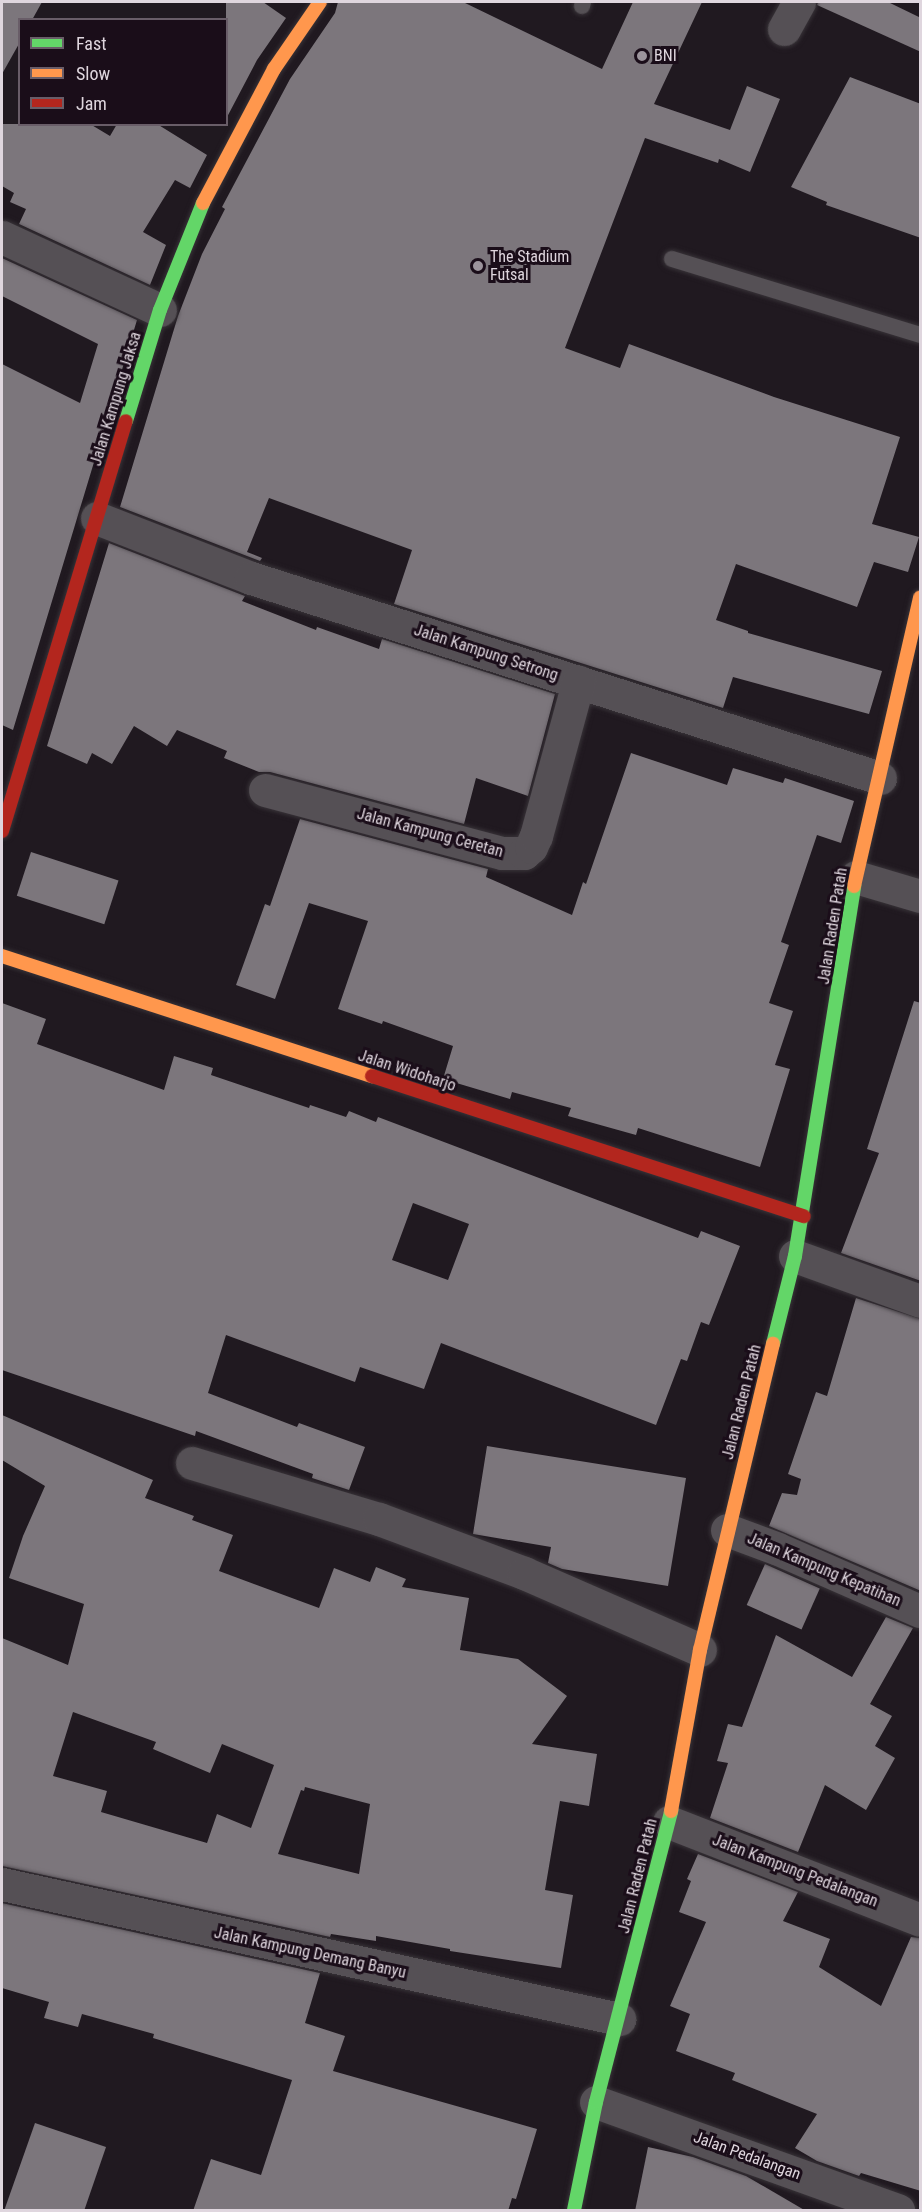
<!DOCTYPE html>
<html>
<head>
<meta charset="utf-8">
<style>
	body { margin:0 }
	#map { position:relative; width:922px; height:2212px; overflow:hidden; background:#201920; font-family:"Roboto Condensed",sans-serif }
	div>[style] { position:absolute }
	.building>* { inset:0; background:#7c767c; transform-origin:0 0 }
	.roads { filter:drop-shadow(0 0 2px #383338) drop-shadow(0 0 2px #383338) }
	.lane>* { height:16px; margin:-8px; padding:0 8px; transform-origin:8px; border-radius:8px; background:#555055 }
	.street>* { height:33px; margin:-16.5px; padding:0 16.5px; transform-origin:16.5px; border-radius:16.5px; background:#555055 }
	.fast>* { height:14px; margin:-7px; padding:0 7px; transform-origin:7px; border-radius:7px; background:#63d668 }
	.slow>* { height:14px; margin:-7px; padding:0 7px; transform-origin:7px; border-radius:7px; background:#ff974d }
	.jam>* { height:14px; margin:-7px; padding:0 7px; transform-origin:7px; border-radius:7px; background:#b3261e }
	.dots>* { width:16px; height:16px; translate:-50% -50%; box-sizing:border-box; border:3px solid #1a0d19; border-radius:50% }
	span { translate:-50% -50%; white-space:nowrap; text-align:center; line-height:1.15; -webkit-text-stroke:6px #1a0d19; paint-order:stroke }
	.poi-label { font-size:16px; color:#dfd6de }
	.left { translate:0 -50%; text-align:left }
	.street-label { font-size:16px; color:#dfd6de }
	.frame { position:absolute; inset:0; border:3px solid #dfd6de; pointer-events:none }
	.legend { position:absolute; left:18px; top:18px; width:210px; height:108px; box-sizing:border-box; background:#1a0d19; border:2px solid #695d68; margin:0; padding:8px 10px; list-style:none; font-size:18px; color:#dfd6de }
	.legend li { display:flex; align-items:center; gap:12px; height:30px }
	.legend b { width:30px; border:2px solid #695d68 }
</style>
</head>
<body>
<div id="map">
	<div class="building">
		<i style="clip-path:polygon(2px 2px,42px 2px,32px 20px,20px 20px,20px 42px,2px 74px)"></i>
		<i style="clip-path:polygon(226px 2px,263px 2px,286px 18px,257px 60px,226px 119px)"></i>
		<i style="clip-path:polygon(338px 2px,463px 2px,602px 69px,633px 2px,702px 2px,654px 104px,730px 130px,747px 86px,780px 99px,750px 172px,719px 159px,718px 163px,645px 138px,565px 348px,620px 368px,629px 344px,774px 397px,900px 437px,872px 524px,919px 537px,908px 572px,874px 562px,857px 607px,736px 564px,716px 620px,748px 631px,748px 633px,882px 671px,869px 714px,733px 677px,723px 708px,394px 604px,412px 550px,269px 498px,247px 552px,262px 558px,260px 561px,120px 507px,178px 316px,202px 254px,225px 209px,222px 207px,290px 79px,335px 13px)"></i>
		<i style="clip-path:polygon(818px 2px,888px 2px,921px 18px,921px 52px,817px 5px)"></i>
		<i style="clip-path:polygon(850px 77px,921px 104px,921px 238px,826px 205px,827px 202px,791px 187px)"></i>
		<i style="clip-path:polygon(2px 124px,90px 124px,110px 136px,117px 124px,157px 124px,207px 155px,190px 188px,175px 180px,143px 232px,166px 245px,150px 285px,19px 224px,26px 209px,10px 202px,14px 193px,2px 186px)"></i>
		<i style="clip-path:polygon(2px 258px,137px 320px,13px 730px,2px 725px,2px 364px,80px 403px,98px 344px,2px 296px)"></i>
		<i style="clip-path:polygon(109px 543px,245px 596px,242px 601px,316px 630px,317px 627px,379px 649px,382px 639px,555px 694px,528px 796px,476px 778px,464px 824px,270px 772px,259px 772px,224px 758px,227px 751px,177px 730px,167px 746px,134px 726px,112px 764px,92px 753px,87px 764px,47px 746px)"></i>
		<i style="clip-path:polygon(631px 753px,727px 785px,733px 768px,783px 783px,785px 778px,854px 801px,841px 843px,817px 835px,781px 942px,789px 945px,769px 1003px,793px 1011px,775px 1065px,790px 1069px,760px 1167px,638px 1128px,636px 1135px,568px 1116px,571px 1108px,512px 1092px,510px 1099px,443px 1079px,453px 1046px,383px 1021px,382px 1024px,338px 1009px,368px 921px,309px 903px,275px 999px,236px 985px,265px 904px,270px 906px,300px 819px,488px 869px,486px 877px,572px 915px,583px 882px,586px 884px)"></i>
		<i style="left:31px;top:852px;width:92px;height:46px;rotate:18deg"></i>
		<i style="clip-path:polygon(914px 1001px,921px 1003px,921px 1281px,841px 1253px,879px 1153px,867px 1149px)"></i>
		<i style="clip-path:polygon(evenodd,2px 1003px,46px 1019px,37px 1044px,164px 1090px,174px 1056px,213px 1068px,211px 1075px,309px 1108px,310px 1105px,346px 1117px,349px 1111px,376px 1122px,378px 1117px,698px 1238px,701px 1231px,740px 1246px,709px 1325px,701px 1322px,687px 1361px,681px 1359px,656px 1425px,441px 1343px,424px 1389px,360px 1367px,355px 1382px,226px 1335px,208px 1393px,297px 1427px,299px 1423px,365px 1447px,349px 1490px,312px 1478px,313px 1474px,196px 1431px,195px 1436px,2px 1370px,2px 1003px,413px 1203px,469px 1224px,448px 1280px,392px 1260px,413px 1203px)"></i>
		<i style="clip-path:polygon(856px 1298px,921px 1319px,921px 1591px,769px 1526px,782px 1493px,797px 1495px,801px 1479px,788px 1474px,816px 1392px,827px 1396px)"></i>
		<i style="clip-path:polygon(evenodd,2px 1415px,153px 1480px,145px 1498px,194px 1516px,192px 1520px,233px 1535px,219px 1571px,319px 1608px,334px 1568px,370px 1582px,376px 1567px,406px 1579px,402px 1587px,469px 1598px,460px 1650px,518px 1659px,567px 1696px,532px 1744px,597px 1754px,589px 1806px,560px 1801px,545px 1890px,573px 1895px,561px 1968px,450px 1951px,450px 1949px,376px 1936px,376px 1941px,331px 1934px,330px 1937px,2px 1866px,2px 1638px,68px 1665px,84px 1604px,9px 1578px,23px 1536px,45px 1486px,2px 1460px,2px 1415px,73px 1712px,156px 1742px,153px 1749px,210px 1773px,222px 1744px,274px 1765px,251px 1828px,217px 1814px,207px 1843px,101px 1812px,107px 1791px,53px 1776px,73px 1712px,2px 1415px,305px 1787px,370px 1804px,359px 1874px,278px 1854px,301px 1790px,304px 1791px,305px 1787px)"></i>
		<i style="clip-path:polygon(487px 1446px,686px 1478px,668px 1586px,562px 1569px,548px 1563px,551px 1547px,473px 1534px)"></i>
		<i style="left:765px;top:1564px;width:60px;height:45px;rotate:24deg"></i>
		<i style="clip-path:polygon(886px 1617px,913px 1628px,870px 1704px,892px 1716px,875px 1746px,895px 1758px,866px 1810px,825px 1785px,798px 1852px,710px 1818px,728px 1763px,717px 1761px,728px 1724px,742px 1727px,776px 1635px,852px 1677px)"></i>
		<i style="clip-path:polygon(698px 1854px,798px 1892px,783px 1921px,830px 1939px,819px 1967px,881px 2006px,911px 1937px,921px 1938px,921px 2191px,861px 2173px,859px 2176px,817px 2161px,795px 2148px,817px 2114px,732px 2080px,735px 2073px,676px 2051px,690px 2014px,670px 2006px,706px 1922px,679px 1912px,691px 1881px,687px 1879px)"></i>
		<i style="clip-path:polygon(2px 1903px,320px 1973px,305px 2023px,345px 2036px,333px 2071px,537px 2129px,516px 2199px,512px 2198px,508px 2211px,193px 2211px,211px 2159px,261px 2175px,292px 2080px,153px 2038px,154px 2034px,82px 2014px,78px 2027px,44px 2018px,49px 2002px,2px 1988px)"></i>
		<i style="clip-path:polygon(35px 2123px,106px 2147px,84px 2211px,4px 2211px)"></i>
		<i style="clip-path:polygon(648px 2147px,693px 2157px,746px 2176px,806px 2211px,635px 2211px)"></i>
	</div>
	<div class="roads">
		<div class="lane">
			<i style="left:582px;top:6px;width:4px;rotate:-76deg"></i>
			<i style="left:672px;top:259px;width:259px;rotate:17deg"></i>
		</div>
		<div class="street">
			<i style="left:784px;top:29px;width:31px;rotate:-61deg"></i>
			<i style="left:2px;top:237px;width:174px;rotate:24.8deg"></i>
			<i style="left:97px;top:518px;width:165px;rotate:21.3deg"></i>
			<i style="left:251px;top:578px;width:660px;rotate:17.64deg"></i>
			<i style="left:265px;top:790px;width:245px;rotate:14.9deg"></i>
			<i style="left:502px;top:853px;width:22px"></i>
			<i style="left:524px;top:853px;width:9px;rotate:-41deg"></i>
			<i style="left:531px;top:847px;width:12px;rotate:-66deg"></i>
			<i style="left:536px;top:836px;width:160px;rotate:-74.7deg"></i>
			<i style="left:856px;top:877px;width:67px;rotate:16.5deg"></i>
			<i style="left:795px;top:1256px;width:133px;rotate:19.8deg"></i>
			<i style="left:192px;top:1463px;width:195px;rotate:16.7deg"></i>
			<i style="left:379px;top:1519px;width:155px;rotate:20.4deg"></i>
			<i style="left:524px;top:1573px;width:192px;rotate:23.6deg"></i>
			<i style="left:727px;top:1530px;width:54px;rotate:20.4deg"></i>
			<i style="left:778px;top:1549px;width:155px;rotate:23.6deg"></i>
			<i style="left:669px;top:1822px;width:269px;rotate:21.3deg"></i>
			<i style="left:2px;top:1884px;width:632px;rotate:12.34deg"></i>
			<i style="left:596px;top:2102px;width:321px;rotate:19.7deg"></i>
		</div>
		<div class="fast">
			<i style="left:126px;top:421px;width:116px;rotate:-73deg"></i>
			<i style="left:160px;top:310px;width:115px;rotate:-68.1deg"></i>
			<i style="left:773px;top:1344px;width:91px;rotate:-76deg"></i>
			<i style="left:795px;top:1256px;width:375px;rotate:-80.9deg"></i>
			<i style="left:574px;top:2210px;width:110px;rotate:-78.5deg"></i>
			<i style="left:596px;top:2102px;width:301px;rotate:-75.5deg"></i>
		</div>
		<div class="slow">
			<i style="left:203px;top:203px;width:152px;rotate:-62.1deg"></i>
			<i style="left:274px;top:69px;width:81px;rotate:-55.5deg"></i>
			<i style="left:854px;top:886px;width:296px;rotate:-77.1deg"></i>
			<i style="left:2px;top:956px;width:389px;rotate:18deg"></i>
			<i style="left:671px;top:1811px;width:164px;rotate:-79.8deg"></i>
			<i style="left:700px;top:1650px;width:315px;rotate:-76.6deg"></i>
		</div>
		<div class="jam">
			<i style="left:2px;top:831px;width:428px;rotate:-73.2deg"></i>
			<i style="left:372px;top:1076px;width:454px;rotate:18deg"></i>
		</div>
	</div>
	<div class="dots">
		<i style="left:642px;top:56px;background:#9c949c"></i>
		<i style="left:478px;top:266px;background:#9c949c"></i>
	</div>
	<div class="poi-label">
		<span class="left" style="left:654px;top:56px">BNI</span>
		<span class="left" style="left:490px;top:266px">The Stadium<br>Futsal</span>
	</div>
	<div class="street-label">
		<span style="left:116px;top:399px;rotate:-73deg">Jalan Kampung Jaksa</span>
		<span style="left:486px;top:653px;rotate:18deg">Jalan Kampung Setrong</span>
		<span style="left:430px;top:833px;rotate:15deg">Jalan Kampung Ceretan</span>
		<span style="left:833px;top:926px;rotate:-81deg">Jalan Raden Patah</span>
		<span style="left:407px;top:1071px;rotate:18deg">Jalan Widoharjo</span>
		<span style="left:742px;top:1402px;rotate:-76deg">Jalan Raden Patah</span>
		<span style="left:824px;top:1570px;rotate:23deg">Jalan Kampung Kepatihan</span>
		<span style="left:795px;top:1871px;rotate:21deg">Jalan Kampung Pedalangan</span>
		<span style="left:638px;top:1876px;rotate:-76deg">Jalan Raden Patah</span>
		<span style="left:310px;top:1953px;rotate:12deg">Jalan Kampung Demang Banyu</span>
		<span style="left:747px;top:2156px;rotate:20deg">Jalan Pedalangan</span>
	</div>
	<div class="frame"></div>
	<ul class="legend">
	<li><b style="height:8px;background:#63d668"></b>Fast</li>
	<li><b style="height:8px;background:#ff974d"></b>Slow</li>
	<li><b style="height:8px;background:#b3261e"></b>Jam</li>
	</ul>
</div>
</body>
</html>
